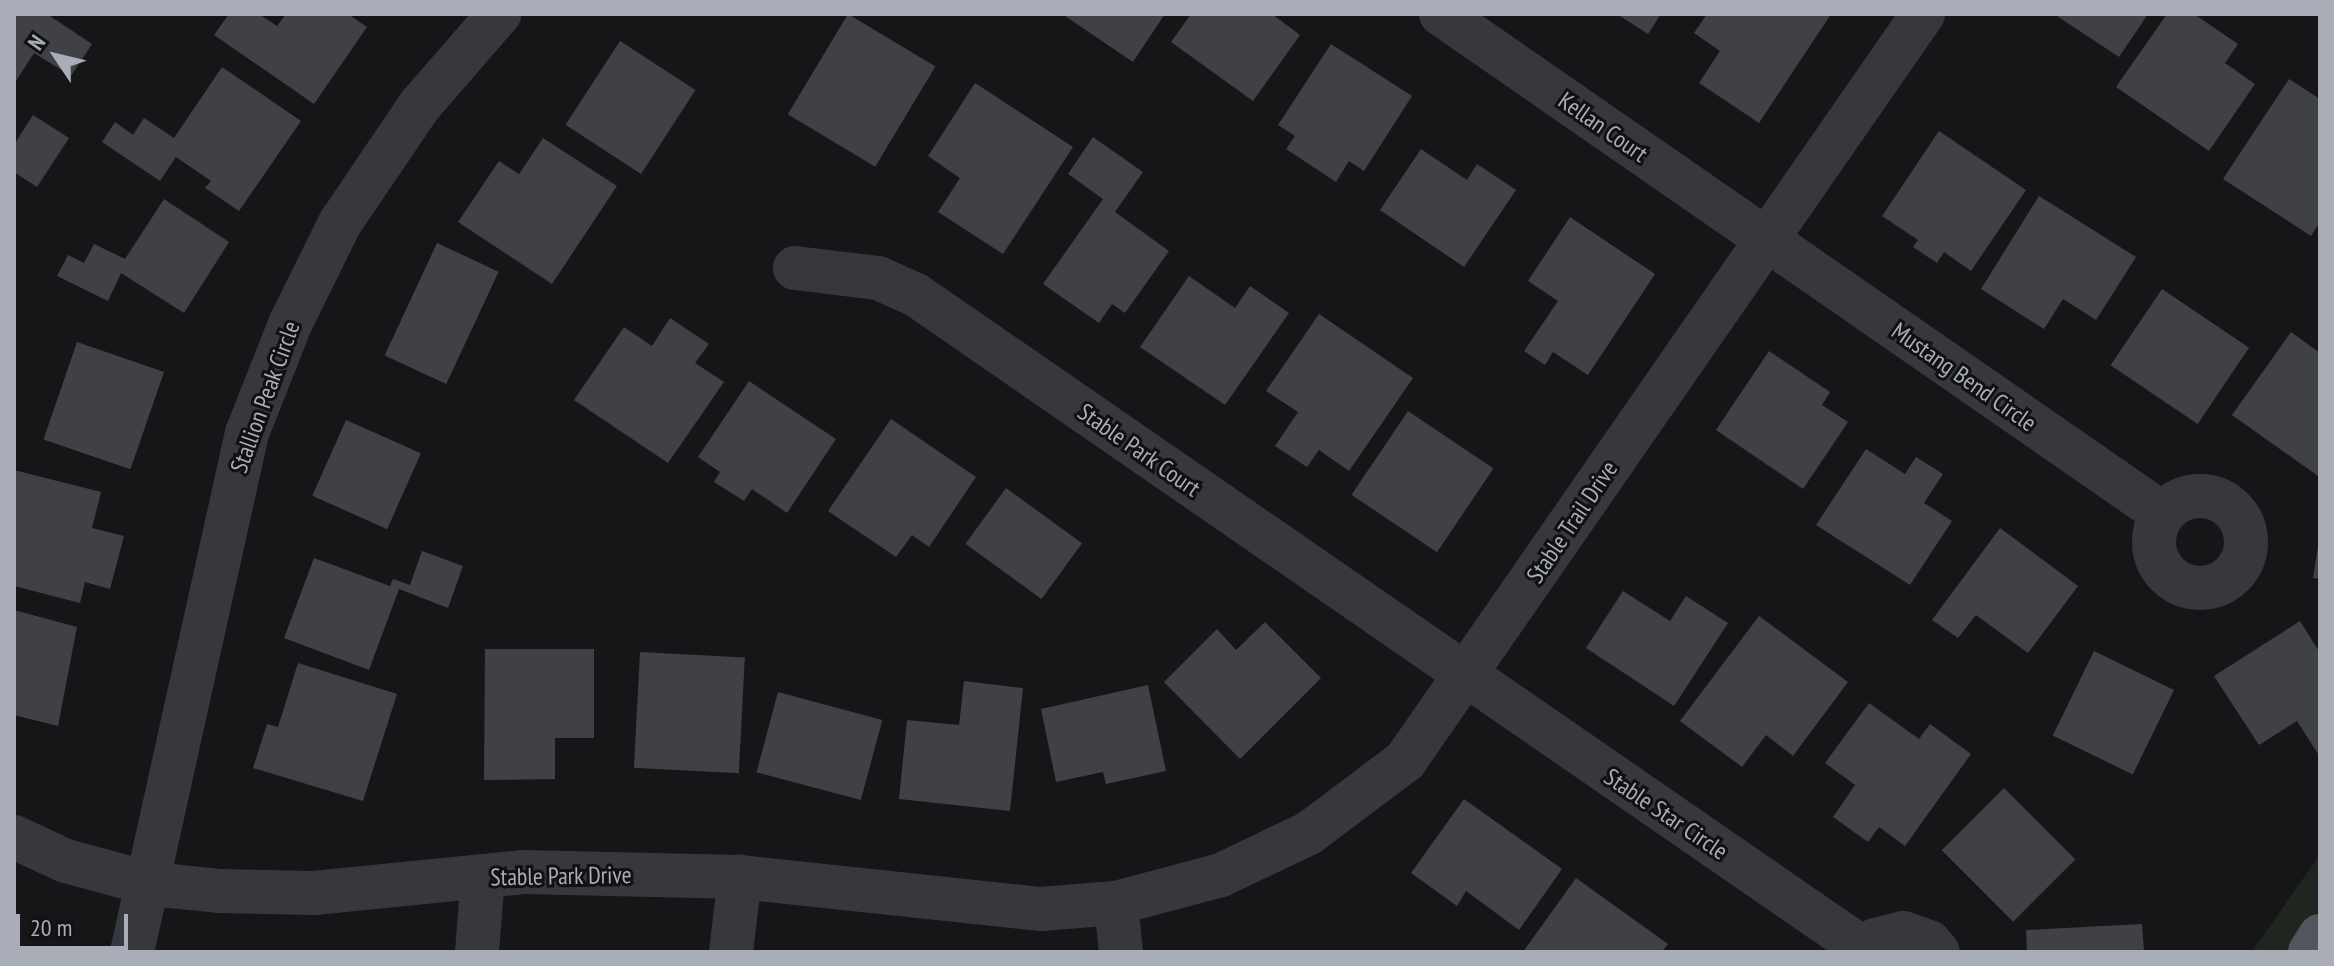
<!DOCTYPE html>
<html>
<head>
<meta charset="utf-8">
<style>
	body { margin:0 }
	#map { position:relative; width:2334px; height:966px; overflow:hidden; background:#161618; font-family:"PT Sans Narrow",sans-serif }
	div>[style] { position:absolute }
	.green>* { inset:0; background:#1e261f }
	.building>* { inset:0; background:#404145; transform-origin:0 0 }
	.minor>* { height:44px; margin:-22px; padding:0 22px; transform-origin:22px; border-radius:22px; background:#37383d }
	.minor>.ring { margin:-22px; padding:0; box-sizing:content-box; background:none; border:44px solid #37383d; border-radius:50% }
	.major>* { height:44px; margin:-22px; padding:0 22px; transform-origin:22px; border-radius:22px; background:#53555c }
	span { translate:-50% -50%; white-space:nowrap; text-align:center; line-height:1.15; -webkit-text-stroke:6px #111113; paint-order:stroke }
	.street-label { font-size:24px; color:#a8adb8 }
	.frame { position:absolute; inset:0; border:16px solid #a8adb8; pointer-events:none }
	.north { position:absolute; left:16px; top:16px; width:80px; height:80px; -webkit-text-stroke:6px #111113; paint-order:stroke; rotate:305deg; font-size:22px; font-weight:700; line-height:32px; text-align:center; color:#a8adb8 }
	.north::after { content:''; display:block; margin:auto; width:28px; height:36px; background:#a8adb8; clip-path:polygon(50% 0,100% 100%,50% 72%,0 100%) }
	.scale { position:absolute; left:16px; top:914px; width:112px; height:36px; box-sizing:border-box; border:4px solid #a8adb8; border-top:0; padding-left:10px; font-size:24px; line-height:28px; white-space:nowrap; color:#a8adb8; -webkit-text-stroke:6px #111113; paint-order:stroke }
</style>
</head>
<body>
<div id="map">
	<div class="green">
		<i style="clip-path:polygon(2320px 854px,2320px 952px,2252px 952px)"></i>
	</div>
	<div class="building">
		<i style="clip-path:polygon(14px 14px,47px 14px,92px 44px,71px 76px,34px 53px,14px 84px)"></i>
		<i style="clip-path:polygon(229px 14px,259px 14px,277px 26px,286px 14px,348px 14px,367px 27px,314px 104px,214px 35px)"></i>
		<i style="left:848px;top:14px;width:102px;height:117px;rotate:31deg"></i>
		<i style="clip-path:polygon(1062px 14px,1165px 14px,1133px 62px)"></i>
		<i style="clip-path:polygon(1191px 14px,1272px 14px,1300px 35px,1253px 101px,1171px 42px)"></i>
		<i style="clip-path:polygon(1617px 14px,1661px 14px,1648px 34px)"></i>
		<i style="clip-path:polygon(1707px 14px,1831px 14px,1759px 123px,1699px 83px,1720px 51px,1694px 33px)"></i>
		<i style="clip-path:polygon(2054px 14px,2148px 14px,2119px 57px)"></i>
		<i style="clip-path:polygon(2167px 14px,2194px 14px,2238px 44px,2225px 63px,2255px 84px,2209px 151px,2116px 87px)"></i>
		<i style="left:620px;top:41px;width:90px;height:100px;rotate:33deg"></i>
		<i style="clip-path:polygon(1331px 44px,1412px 96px,1364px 171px,1349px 161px,1336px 182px,1286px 149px,1295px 136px,1278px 125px)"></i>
		<i style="clip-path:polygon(222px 67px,301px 121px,239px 211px,205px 188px,211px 181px,176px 157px,160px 181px,102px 142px,115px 122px,133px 135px,144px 118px,174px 138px)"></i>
		<i style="clip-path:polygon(2289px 79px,2320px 99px,2320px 222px,2311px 236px,2223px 179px)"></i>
		<i style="clip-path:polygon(975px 83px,1073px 147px,1003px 254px,938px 212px,960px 178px,928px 156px)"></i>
		<i style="clip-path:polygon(33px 115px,69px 138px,37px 187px,14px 172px,14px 145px)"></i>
		<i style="clip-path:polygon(1939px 131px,2026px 190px,1971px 271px,1944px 252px,1937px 263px,1913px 247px,1918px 240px,1882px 216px)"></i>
		<i style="clip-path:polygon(1093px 137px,1143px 172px,1115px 212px,1169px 251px,1125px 313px,1112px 304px,1099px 323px,1043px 284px,1103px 199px,1068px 174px)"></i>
		<i style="clip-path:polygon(543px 138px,617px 186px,552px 284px,458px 222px,499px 161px,519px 174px)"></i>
		<i style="clip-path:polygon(1421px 149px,1467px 180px,1477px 164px,1516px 190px,1464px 267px,1380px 210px)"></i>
		<i style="clip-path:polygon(2039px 196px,2136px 257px,2096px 320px,2063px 299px,2044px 329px,1981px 289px)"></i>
		<i style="clip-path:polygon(164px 199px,229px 242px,184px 313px,121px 273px,108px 301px,57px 276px,68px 255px,84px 263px,94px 244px,125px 259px)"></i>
		<i style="clip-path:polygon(1570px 217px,1655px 274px,1588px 375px,1553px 352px,1545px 365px,1524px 351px,1558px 301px,1528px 281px)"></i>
		<i style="left:437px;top:243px;width:68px;height:124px;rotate:25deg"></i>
		<i style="clip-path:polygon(1189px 276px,1235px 308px,1250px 286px,1289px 313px,1225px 405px,1140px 347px)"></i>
		<i style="left:2162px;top:289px;width:105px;height:92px;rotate:34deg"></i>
		<i style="clip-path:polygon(1319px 314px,1413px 378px,1349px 471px,1319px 450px,1307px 467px,1275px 446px,1298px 412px,1266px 391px)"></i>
		<i style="clip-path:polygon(670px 318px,709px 344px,695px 363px,724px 382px,668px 463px,574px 400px,624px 327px,652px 346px)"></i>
		<i style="clip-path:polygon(2291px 332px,2320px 353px,2318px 476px,2232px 415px)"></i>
		<i style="left:77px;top:342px;width:92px;height:103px;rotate:19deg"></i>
		<i style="clip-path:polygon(1769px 351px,1830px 392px,1822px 405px,1848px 422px,1803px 489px,1716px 430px)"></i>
		<i style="clip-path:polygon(749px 381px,836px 439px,787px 513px,752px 489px,744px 501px,714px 482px,720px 472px,698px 457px)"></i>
		<i style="left:1408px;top:411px;width:103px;height:101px;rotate:34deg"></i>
		<i style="clip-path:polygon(891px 419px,976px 477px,929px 547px,912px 535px,896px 557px,828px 511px)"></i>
		<i style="left:346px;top:420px;width:82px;height:83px;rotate:24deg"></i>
		<i style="clip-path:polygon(1866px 449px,1905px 474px,1916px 457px,1943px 474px,1924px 503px,1952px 521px,1910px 585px,1816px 525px)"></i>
		<i style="clip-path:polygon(14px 470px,101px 492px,92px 528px,124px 536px,110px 589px,85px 582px,80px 603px,14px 586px)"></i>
		<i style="left:1006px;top:488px;width:94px;height:69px;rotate:36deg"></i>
		<i style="clip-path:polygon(2000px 528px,2078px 586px,2028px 653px,1976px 615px,1958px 638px,1932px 620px)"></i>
		<i style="clip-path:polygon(2318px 546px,2320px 546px,2320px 579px,2313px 578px)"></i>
		<i style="clip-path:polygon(422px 551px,463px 566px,448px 608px,399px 589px,369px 670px,284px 638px,314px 558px,390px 586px,393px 579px,410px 585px)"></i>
		<i style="clip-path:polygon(1623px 591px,1670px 621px,1686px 596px,1728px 623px,1674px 706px,1586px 648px)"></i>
		<i style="clip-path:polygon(14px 610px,77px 627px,58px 726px,14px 715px)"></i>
		<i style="clip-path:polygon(1759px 616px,1848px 682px,1793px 756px,1766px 735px,1742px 767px,1680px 721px)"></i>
		<i style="clip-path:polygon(2300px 621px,2320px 653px,2320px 757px,2297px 721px,2259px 745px,2214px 676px)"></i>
		<i style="clip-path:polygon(1265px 622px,1321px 678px,1240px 759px,1164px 682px,1217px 629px,1236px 650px)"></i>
		<i style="clip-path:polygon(485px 649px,594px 649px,594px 738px,555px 738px,555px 779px,484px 780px)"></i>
		<i style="left:2094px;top:651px;width:89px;height:94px;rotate:26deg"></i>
		<i style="left:640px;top:652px;width:105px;height:116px;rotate:3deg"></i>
		<i style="clip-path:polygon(298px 663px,397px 694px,363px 801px,253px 768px,267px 724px,278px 727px)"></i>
		<i style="clip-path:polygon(964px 681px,1023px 688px,1010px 811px,899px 799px,907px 720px,959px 725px)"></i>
		<i style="clip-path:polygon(1148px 685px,1166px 771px,1106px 784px,1103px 772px,1056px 782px,1041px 709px)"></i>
		<i style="left:778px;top:692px;width:108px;height:83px;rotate:15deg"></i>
		<i style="clip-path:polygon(1869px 703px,1919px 739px,1930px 724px,1971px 754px,1905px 846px,1879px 827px,1868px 842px,1833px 817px,1855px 785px,1825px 763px)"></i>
		<i style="left:2004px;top:788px;width:101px;height:88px;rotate:45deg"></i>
		<i style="clip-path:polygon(1464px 799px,1562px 869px,1519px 930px,1466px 891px,1457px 906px,1411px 873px)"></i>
		<i style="clip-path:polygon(1576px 878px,1668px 944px,1662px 952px,1523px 952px)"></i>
		<i style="clip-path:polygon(2142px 924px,2144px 952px,2027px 952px,2026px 930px)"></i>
	</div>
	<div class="minor">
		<i style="left:1441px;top:14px;width:878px;rotate:34.7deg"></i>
		<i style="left:795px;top:268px;width:84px;rotate:6.9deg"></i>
		<i style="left:878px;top:278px;width:42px;rotate:24.1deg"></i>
		<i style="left:916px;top:295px;width:1153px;rotate:34.61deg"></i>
		<i class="ring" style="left:2154px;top:496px;width:48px;height:48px"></i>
		<i style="left:14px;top:837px;width:57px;rotate:24.8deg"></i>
		<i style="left:66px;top:861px;width:88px;rotate:15.1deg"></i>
		<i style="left:151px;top:884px;width:68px;rotate:5.9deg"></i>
		<i style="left:219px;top:891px;width:95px;rotate:1.2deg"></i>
		<i style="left:314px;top:893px;width:210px;rotate:-5.7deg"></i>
		<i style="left:523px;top:872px;width:217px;rotate:1.3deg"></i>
		<i style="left:740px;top:877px;width:303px;rotate:6.1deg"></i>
		<i style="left:1041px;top:909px;width:75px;rotate:-4.6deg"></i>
		<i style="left:1116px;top:903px;width:109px;rotate:-14.9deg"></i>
		<i style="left:1221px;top:875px;width:98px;rotate:-25.5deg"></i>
		<i style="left:1309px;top:833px;width:120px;rotate:-36.9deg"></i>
		<i style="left:1405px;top:761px;width:909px;rotate:-55.26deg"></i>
		<i style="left:1116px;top:903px;width:49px;rotate:84.2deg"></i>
		<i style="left:132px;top:952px;width:532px;rotate:-77.51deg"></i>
		<i style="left:247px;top:433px;width:119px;rotate:-68.4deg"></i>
		<i style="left:291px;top:322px;width:110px;rotate:-63.7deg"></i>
		<i style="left:340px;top:223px;width:143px;rotate:-55.9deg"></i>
		<i style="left:420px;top:105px;width:121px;rotate:-49deg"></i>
		<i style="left:477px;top:952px;width:76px;rotate:-85.5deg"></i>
		<i style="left:731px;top:952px;width:76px;rotate:-83.2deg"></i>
		<i style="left:1864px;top:952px;width:16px;rotate:-47deg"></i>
		<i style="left:1875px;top:940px;width:29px;rotate:-14deg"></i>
		<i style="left:1903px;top:933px;width:28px;rotate:19deg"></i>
		<i style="left:1929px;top:942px;width:13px;rotate:48deg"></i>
	</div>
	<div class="major">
		<i style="left:2310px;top:952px;width:19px;rotate:-58deg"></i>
	</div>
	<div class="street-label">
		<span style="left:1603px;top:127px;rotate:35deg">Kellan Court</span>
		<span style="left:1964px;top:377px;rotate:35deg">Mustang Bend Circle</span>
		<span style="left:265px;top:397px;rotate:-70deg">Stallion Peak Circle</span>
		<span style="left:1139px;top:450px;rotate:35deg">Stable Park Court</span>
		<span style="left:1572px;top:522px;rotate:-56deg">Stable Trail Drive</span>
		<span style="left:1666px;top:814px;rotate:34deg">Stable Star Circle</span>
		<span style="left:561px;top:876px;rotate:-1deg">Stable Park Drive</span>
	</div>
	<div class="frame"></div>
	<div class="north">N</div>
	<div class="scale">20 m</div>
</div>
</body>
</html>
